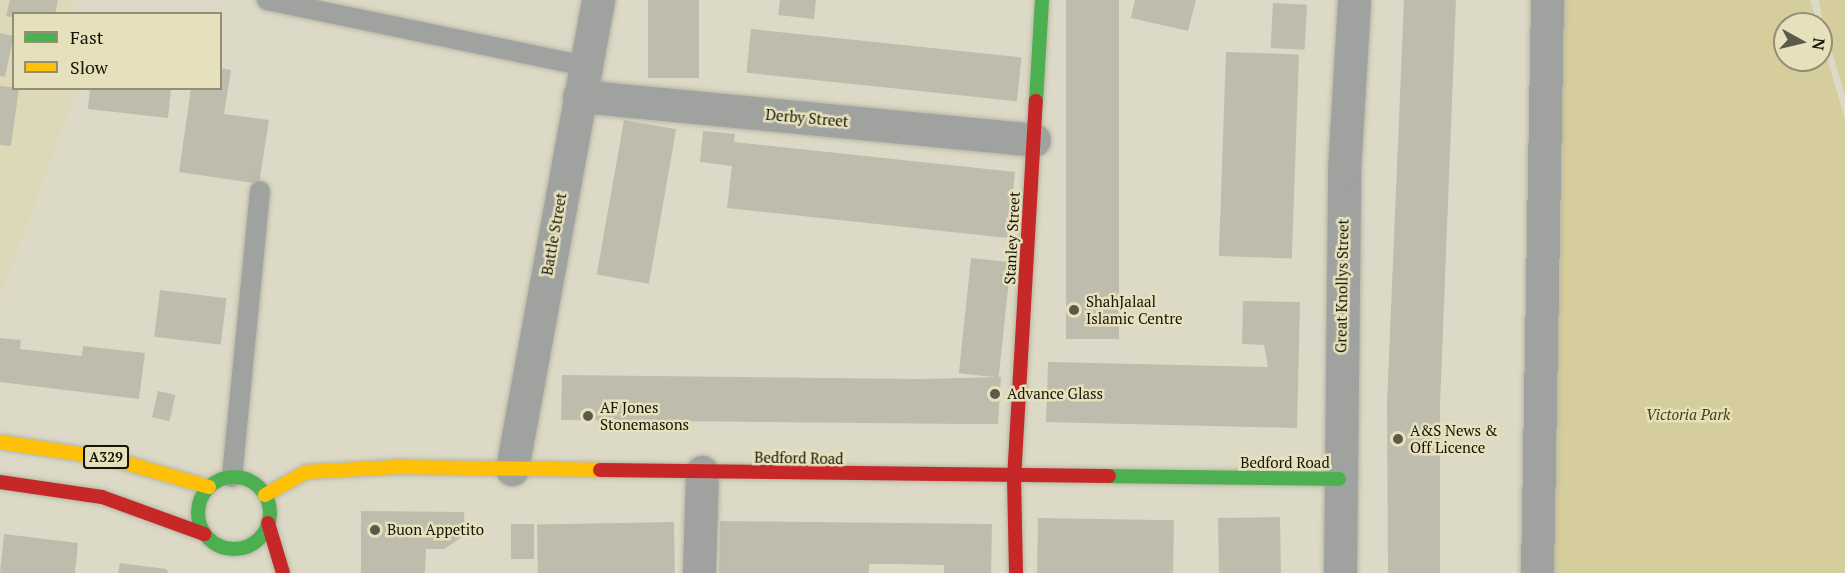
<!DOCTYPE html>
<html>
<head>
<meta charset="utf-8">
<style>
	body { margin:0 }
	#map { position:relative; width:1845px; height:573px; overflow:hidden; background:#dcdac6; font-family:"PT Serif",serif }
	div>[style] { position:absolute }
	.built>* { inset:0; background:#ddd8b7 }
	.green>* { inset:0; background:#d5cd9b }
	.building>* { inset:0; background:#bebcad; transform-origin:0 0 }
	.roads { filter:drop-shadow(0 0 2px #b7b5a5) drop-shadow(0 0 2px #b7b5a5) }
	.lane>* { height:20px; margin:-10px; padding:0 10px; transform-origin:10px; border-radius:10px; background:#a0a2a0 }
	.street>* { height:33px; margin:-16.5px; padding:0 16.5px; transform-origin:16.5px; border-radius:16.5px; background:#a0a2a0 }
	.fast>* { height:14px; margin:-7px; padding:0 7px; transform-origin:7px; border-radius:7px; background:#4caf50 }
	.fast>.ring { margin:-7px; padding:0; box-sizing:content-box; background:none; border:14px solid #4caf50; border-radius:50% }
	.slow>* { height:14px; margin:-7px; padding:0 7px; transform-origin:7px; border-radius:7px; background:#ffc107 }
	.jam>* { height:14px; margin:-7px; padding:0 7px; transform-origin:7px; border-radius:7px; background:#c62828 }
	.dots>* { width:16px; height:16px; translate:-50% -50%; box-sizing:border-box; border:3px solid #e6e1bc; border-radius:50% }
	span { translate:-50% -50%; white-space:nowrap; text-align:center; line-height:1.15; -webkit-text-stroke:5px #e6e1bc; paint-order:stroke }
	.shield-label span { padding:2px 4px; background:#e6e1bc; border:2px solid; border-radius:4px; -webkit-text-stroke-width:0 }
	.shield-label { font-size:14px; color:#161407; font-weight:700 }
	.street-label { font-size:15px; color:#161407 }
	.poi-label { font-size:15px; color:#161407 }
	.left { translate:0 -50%; text-align:left }
	.park-label { font-size:15px; color:#453f15; font-style:italic }
	.legend { position:absolute; left:12px; top:12px; width:210px; height:78px; box-sizing:border-box; background:#e6e1bc; border:2px solid #938f74; margin:0; padding:8px 10px; list-style:none; font-size:18px; color:#161407 }
	.legend li { display:flex; align-items:center; gap:12px; height:30px }
	.legend b { width:30px; border:2px solid #938f74 }
	.north { position:absolute; left:1773px; top:12px; width:60px; height:60px; box-sizing:border-box; background:#e6e1bc; border:2px solid #938f74; border-radius:50%; rotate:98deg; font-size:16px; font-weight:700; line-height:24px; text-align:center; color:#161407 }
	.north::after { content:''; display:block; margin:auto; width:21px; height:27px; background:#5b594a; clip-path:polygon(50% 0,100% 100%,50% 72%,0 100%) }
</style>
</head>
<body>
<div id="map">
	<div class="built">
		<i style="clip-path:polygon(0 0,71px 0,74px 13px,14px 14px,14px 88px,77px 89px,0 298px)"></i>
	</div>
	<div class="green">
		<i style="clip-path:polygon(1540px 0,1810px 0,1817px 24px,1785px 24px,1785px 60px,1821px 60px,1821px 38px,1845px 119px,1845px 573px,1528px 573px)"></i>
		<i style="clip-path:polygon(1819px 0,1845px 0,1845px 95px,1823px 22px)"></i>
	</div>
	<div class="building">
		<i style="clip-path:polygon(10px 0,58px 0,55px 14px,14px 14px,14px 29px,12px 17px,6px 16px)"></i>
		<i style="left:648px;top:0;width:51px;height:78px"></i>
		<i style="clip-path:polygon(780px 0,816px 0,814px 19px,778px 15px)"></i>
		<i style="left:1066px;top:0;width:53px;height:339px"></i>
		<i style="clip-path:polygon(1135px 0,1196px 0,1188px 31px,1131px 18px)"></i>
		<i style="clip-path:polygon(1404px 0,1456px 0,1440px 405px,1440px 573px,1388px 573px,1387px 404px)"></i>
		<i style="left:1273px;top:3px;width:34px;height:45px;rotate:3deg"></i>
		<i style="left:751px;top:29px;width:272px;height:44px;rotate:6deg"></i>
		<i style="left:0;top:33px;width:14px;height:42px;rotate:12deg"></i>
		<i style="left:1226px;top:52px;width:73px;height:204px;rotate:2deg"></i>
		<i style="clip-path:polygon(220px 68px,231px 70px,224px 114px,269px 120px,259px 184px,179px 172px,191px 88px,220px 88px)"></i>
		<i style="clip-path:polygon(0 86px,19px 88px,11px 146px,0 145px)"></i>
		<i style="clip-path:polygon(90px 88px,171px 88px,168px 118px,88px 109px)"></i>
		<i style="left:624px;top:120px;width:53px;height:157px;rotate:10deg"></i>
		<i style="clip-path:polygon(703px 131px,735px 134px,734px 142px,1015px 172px,1008px 238px,727px 208px,732px 166px,700px 162px)"></i>
		<i style="left:971px;top:258px;width:40px;height:116px;rotate:6deg"></i>
		<i style="left:160px;top:290px;width:67px;height:47px;rotate:7deg"></i>
		<i style="clip-path:polygon(1243px 301px,1300px 302px,1297px 428px,1046px 422px,1048px 362px,1268px 367px,1264px 345px,1242px 344px)"></i>
		<i style="clip-path:polygon(0 338px,21px 340px,20px 349px,82px 356px,83px 346px,145px 353px,139px 399px,0 382px)"></i>
		<i style="clip-path:polygon(562px 375px,921px 379px,1001px 377px,998px 424px,967px 424px,561px 420px)"></i>
		<i style="left:158px;top:391px;width:18px;height:27px;rotate:13deg"></i>
		<i style="clip-path:polygon(361px 511px,464px 512px,465px 535px,444px 549px,426px 549px,425px 573px,361px 573px)"></i>
		<i style="left:1280px;top:517px;width:56px;height:62px;rotate:89deg"></i>
		<i style="left:1038px;top:518px;width:136px;height:55px;rotate:1deg"></i>
		<i style="clip-path:polygon(720px 521px,992px 524px,991px 573px,944px 573px,944px 565px,894px 564px,869px 564px,869px 573px,719px 573px)"></i>
		<i style="left:674px;top:522px;width:51px;height:137px;rotate:89deg"></i>
		<i style="left:511px;top:524px;width:23px;height:35px"></i>
		<i style="clip-path:polygon(4px 534px,78px 543px,75px 573px,0 573px)"></i>
		<i style="clip-path:polygon(120px 563px,166px 569px,169px 573px,118px 573px)"></i>
	</div>
	<div class="roads">
		<div class="lane">
			<i style="left:267px;top:0;width:325px;rotate:11.7deg"></i>
			<i style="left:232px;top:477px;width:287px;rotate:-84.4deg"></i>
		</div>
		<div class="street">
			<i style="left:579px;top:96px;width:457px;rotate:5.5deg"></i>
			<i style="left:512px;top:469px;width:477px;rotate:-79.6deg"></i>
			<i style="left:699px;top:573px;width:101px;rotate:-88.3deg"></i>
			<i style="left:1340px;top:573px;width:403px;rotate:-89.4deg"></i>
			<i style="left:1344px;top:170px;width:170px;rotate:-86.6deg"></i>
			<i style="left:1537px;top:573px;width:573px;rotate:-89deg"></i>
		</div>
		<div class="fast">
			<i style="left:1036px;top:101px;width:101px;rotate:-86.6deg"></i>
			<i style="left:1109px;top:476px;width:230px;rotate:0.7deg"></i>
			<i class="ring" style="left:198px;top:477px;width:58px;height:58px"></i>
		</div>
		<div class="slow">
			<i style="left:0;top:442px;width:113px;rotate:8.6deg"></i>
			<i style="left:112px;top:459px;width:101px;rotate:16.1deg"></i>
			<i style="left:265px;top:495px;width:47px;rotate:-29.3deg"></i>
			<i style="left:306px;top:472px;width:90px;rotate:-3.2deg"></i>
			<i style="left:396px;top:467px;width:204px;rotate:0.8deg"></i>
		</div>
		<div class="jam">
			<i style="left:600px;top:470px;width:509px;rotate:0.68deg"></i>
			<i style="left:0;top:482px;width:103px;rotate:8.4deg"></i>
			<i style="left:102px;top:497px;width:109px;rotate:19.9deg"></i>
			<i style="left:268px;top:523px;width:52px;rotate:73.3deg"></i>
			<i style="left:1016px;top:573px;width:94px;rotate:-91.2deg"></i>
			<i style="left:1014px;top:479px;width:379px;rotate:-86.7deg"></i>
		</div>
	</div>
	<div class="dots">
		<i style="left:1074px;top:310px;background:#5b594a"></i>
		<i style="left:995px;top:394px;background:#5b594a"></i>
		<i style="left:588px;top:416px;background:#5b594a"></i>
		<i style="left:1398px;top:439px;background:#5b594a"></i>
		<i style="left:375px;top:530px;background:#5b594a"></i>
	</div>
	<div class="shield-label">
		<span style="left:106px;top:457px">A329</span>
	</div>
	<div class="street-label">
		<span style="left:807px;top:118px;rotate:5deg">Derby Street</span>
		<span style="left:554px;top:234px;rotate:-80deg">Battle Street</span>
		<span style="left:1012px;top:238px;rotate:-87deg">Stanley Street</span>
		<span style="left:1342px;top:286px;rotate:-89deg">Great Knollys Street</span>
		<span style="left:799px;top:458px;rotate:1deg">Bedford Road</span>
		<span style="left:1285px;top:463px">Bedford Road</span>
	</div>
	<div class="poi-label">
		<span class="left" style="left:1086px;top:310px">ShahJalaal<br>Islamic Centre</span>
		<span class="left" style="left:1007px;top:394px">Advance Glass</span>
		<span class="left" style="left:600px;top:416px">AF Jones<br>Stonemasons</span>
		<span class="left" style="left:1410px;top:439px">A&amp;S News &amp;<br>Off Licence</span>
		<span class="left" style="left:387px;top:530px">Buon Appetito</span>
	</div>
	<div class="park-label">
		<span style="left:1688px;top:415px">Victoria Park</span>
	</div>
	<ul class="legend">
	<li><b style="height:8px;background:#4caf50"></b>Fast</li>
	<li><b style="height:8px;background:#ffc107"></b>Slow</li>
	</ul>
	<div class="north">N</div>
</div>
</body>
</html>
